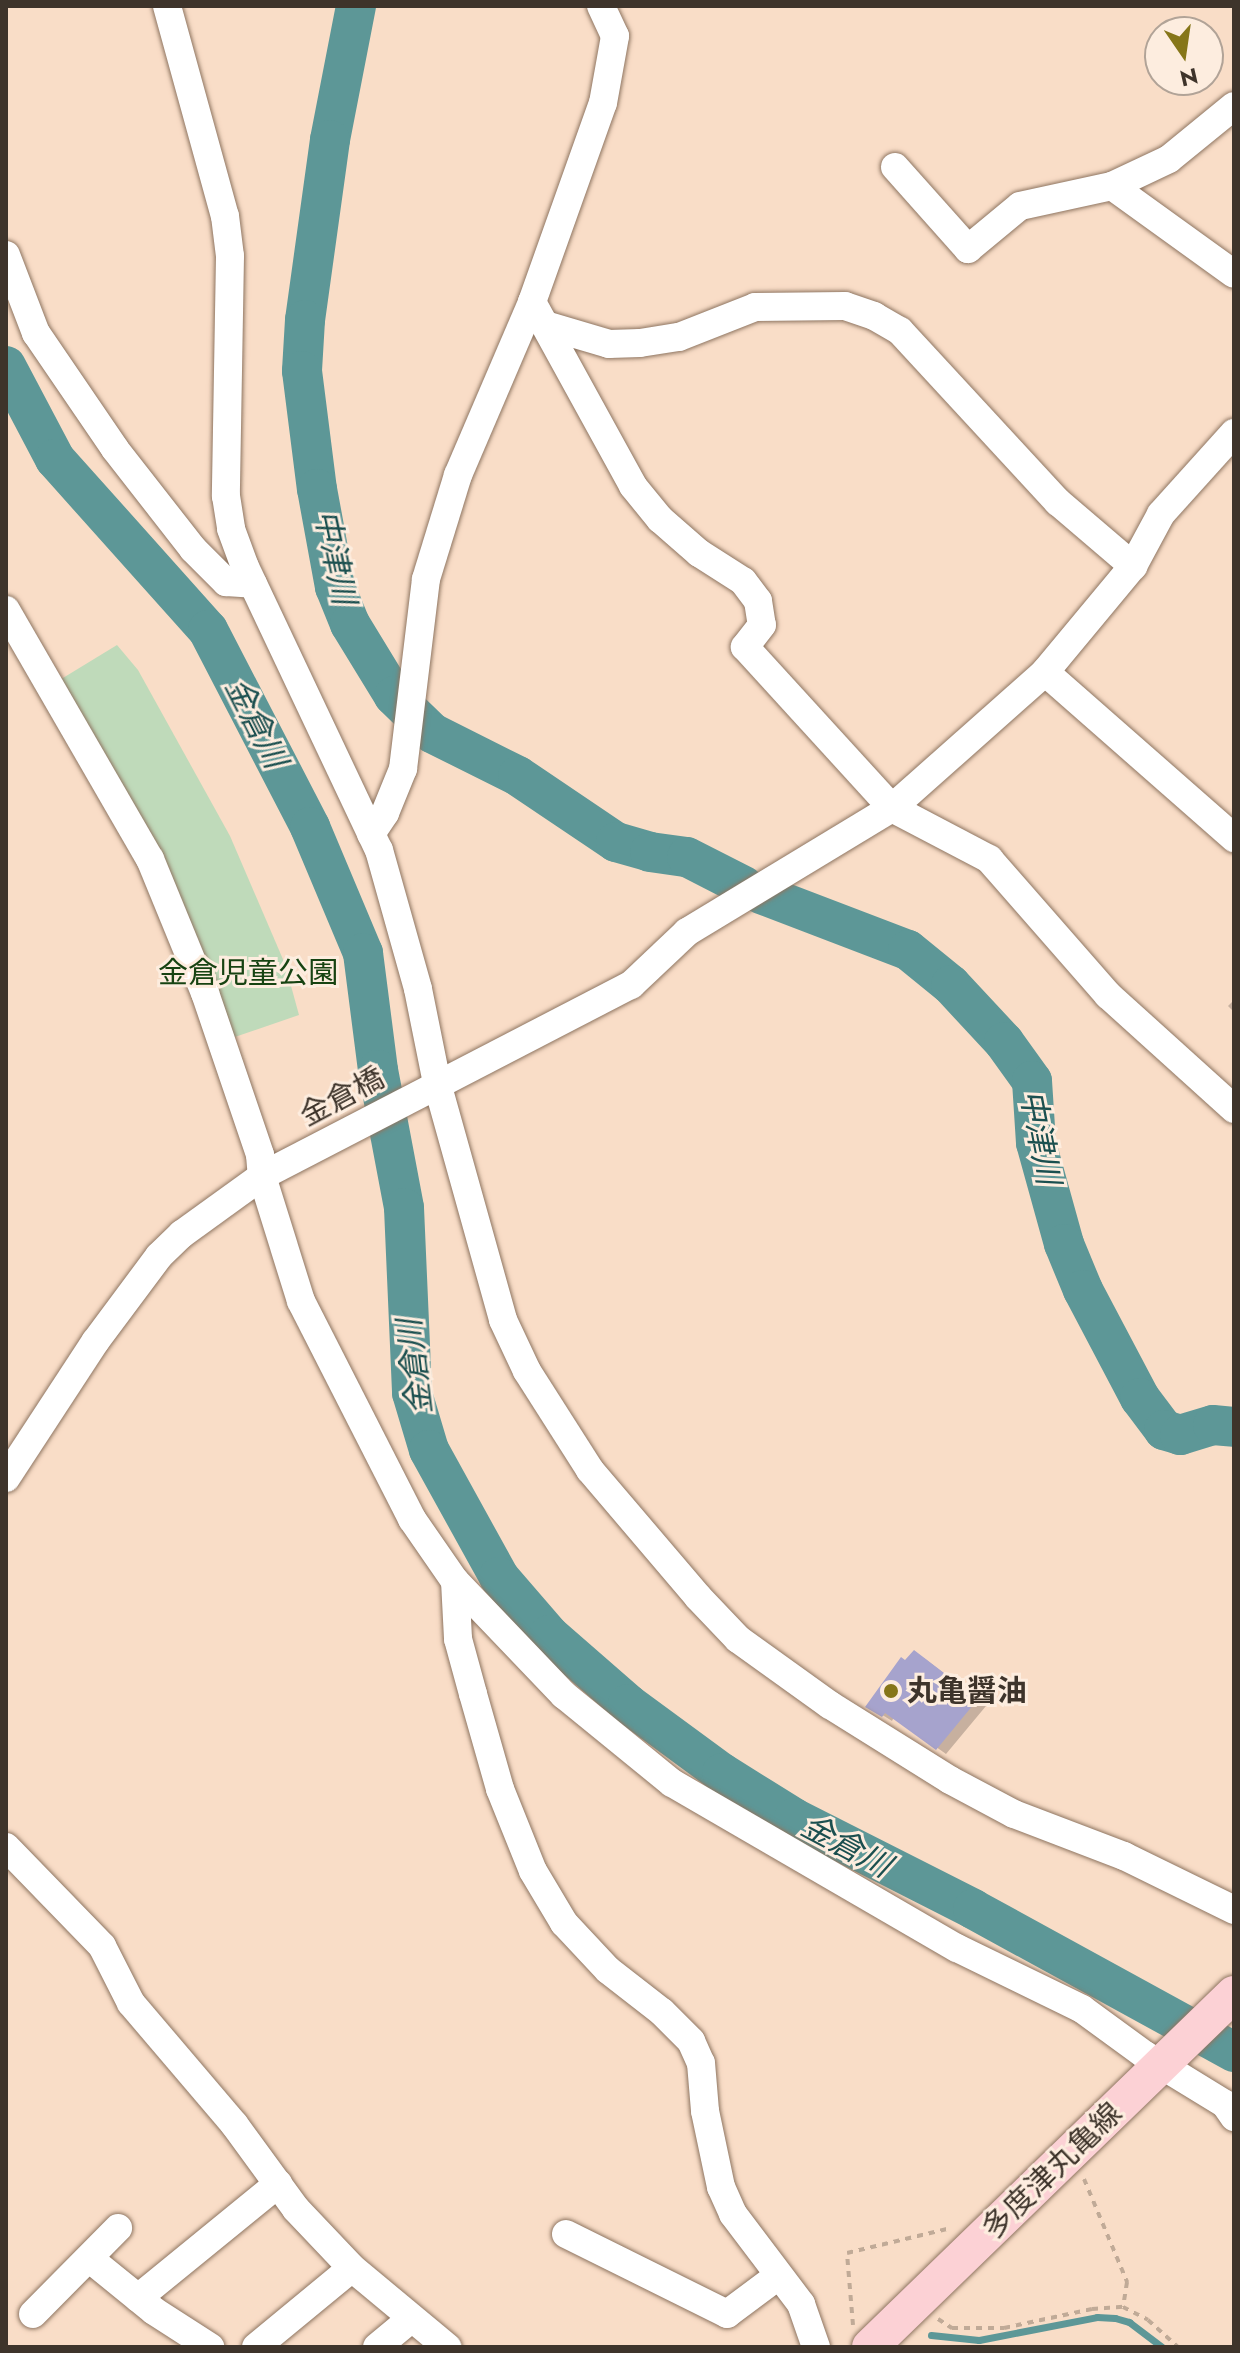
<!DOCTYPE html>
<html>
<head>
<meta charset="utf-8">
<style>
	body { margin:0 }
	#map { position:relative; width:1240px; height:2353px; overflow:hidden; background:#f9ddc7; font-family:Jost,"Noto Sans JP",sans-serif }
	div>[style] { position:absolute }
	.green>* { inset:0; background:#bfdaba }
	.shadow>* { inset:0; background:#0003 }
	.stream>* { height:7px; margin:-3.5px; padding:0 3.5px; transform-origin:3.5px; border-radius:3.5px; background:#5d9797 }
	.river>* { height:40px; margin:-20px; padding:0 20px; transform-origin:20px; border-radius:20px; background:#5d9797 }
	.building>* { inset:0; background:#a6a3cd }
	.path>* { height:4px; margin-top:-2px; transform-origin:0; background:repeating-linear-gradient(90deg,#c0aa97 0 6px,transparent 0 12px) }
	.roads { filter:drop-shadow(0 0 2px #8e7561) drop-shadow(0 0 2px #8e7561) }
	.minor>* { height:28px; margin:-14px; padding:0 14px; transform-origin:14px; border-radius:14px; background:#fff }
	.major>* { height:36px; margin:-18px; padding:0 18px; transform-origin:18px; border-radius:18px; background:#fcd1d5 }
	.dots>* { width:22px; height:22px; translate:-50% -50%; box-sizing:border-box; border:4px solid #fdeddf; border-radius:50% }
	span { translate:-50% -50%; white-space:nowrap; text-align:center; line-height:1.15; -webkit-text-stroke:6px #fdeddf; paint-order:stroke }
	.park-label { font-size:30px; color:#174312 }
	.street-label { font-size:30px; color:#3e342b }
	.poi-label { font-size:30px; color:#3e342b; font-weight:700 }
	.left { translate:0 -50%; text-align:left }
	.water-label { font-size:32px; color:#1b4f4f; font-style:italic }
	.frame { position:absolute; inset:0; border:8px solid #3e342b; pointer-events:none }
	.north { position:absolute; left:1144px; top:16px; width:80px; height:80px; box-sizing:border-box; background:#fdeddf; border:2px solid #b1a397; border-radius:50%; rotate:167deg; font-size:22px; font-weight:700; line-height:32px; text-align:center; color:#3e342b }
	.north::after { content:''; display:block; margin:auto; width:28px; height:36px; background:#867619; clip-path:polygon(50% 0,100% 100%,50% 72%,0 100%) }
</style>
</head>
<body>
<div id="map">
	<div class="green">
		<i style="clip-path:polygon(117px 645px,138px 670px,230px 836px,285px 964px,299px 1015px,229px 1039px,58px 681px)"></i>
	</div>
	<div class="shadow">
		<i style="clip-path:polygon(1234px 1000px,1234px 1012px,1228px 1006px)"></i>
		<i style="clip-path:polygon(924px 1658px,986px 1706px,946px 1754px,894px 1717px,892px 1721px,868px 1706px,906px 1662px)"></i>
	</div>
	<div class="stream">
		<i style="left:931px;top:2335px;width:48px;rotate:5.9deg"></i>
		<i style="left:979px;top:2340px;width:120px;rotate:-11deg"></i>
		<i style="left:1097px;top:2317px;width:18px;rotate:3deg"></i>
		<i style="left:1115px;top:2318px;width:15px;rotate:16deg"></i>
		<i style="left:1129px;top:2322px;width:41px;rotate:37.1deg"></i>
	</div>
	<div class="river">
		<i style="left:356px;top:6px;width:136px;rotate:101deg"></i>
		<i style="left:330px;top:140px;width:182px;rotate:97.9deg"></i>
		<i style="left:305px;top:320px;width:51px;rotate:93.4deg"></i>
		<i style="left:302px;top:371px;width:119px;rotate:82.8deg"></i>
		<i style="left:317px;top:489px;width:100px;rotate:79.6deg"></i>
		<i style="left:335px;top:587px;width:40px;rotate:68deg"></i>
		<i style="left:350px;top:624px;width:84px;rotate:58.6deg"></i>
		<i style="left:394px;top:696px;width:53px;rotate:44.2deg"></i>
		<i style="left:432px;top:733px;width:96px;rotate:26.6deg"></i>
		<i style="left:518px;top:776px;width:118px;rotate:34deg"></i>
		<i style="left:616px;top:842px;width:35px;rotate:16deg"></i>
		<i style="left:650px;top:852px;width:37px;rotate:8deg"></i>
		<i style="left:687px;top:857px;width:64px;rotate:27deg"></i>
		<i style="left:6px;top:366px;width:105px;rotate:62.2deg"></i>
		<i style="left:55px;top:459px;width:229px;rotate:48.2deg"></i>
		<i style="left:208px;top:630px;width:222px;rotate:62.6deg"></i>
		<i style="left:310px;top:827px;width:137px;rotate:67.2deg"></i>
		<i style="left:363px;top:953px;width:118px;rotate:82.7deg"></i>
		<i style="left:378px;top:1070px;width:140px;rotate:79.3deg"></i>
		<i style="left:404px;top:1208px;width:185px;rotate:87.5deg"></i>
		<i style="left:412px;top:1393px;width:59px;rotate:73.4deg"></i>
		<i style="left:429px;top:1450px;width:145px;rotate:61.1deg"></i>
		<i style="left:499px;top:1577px;width:77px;rotate:49.2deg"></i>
		<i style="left:549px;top:1635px;width:105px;rotate:41.1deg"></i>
		<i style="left:628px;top:1704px;width:117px;rotate:36.3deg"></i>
		<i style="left:722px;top:1773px;width:85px;rotate:32deg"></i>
		<i style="left:794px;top:1818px;width:201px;rotate:26.9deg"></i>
		<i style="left:973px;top:1909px;width:298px;rotate:28.7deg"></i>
		<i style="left:761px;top:894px;width:157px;rotate:20.9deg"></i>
		<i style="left:908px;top:950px;width:55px;rotate:39.1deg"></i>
		<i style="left:951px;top:985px;width:78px;rotate:47.1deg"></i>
		<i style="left:1004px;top:1042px;width:48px;rotate:54.3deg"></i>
		<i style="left:1032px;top:1081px;width:62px;rotate:86.3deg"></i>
		<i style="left:1036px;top:1143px;width:105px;rotate:74.5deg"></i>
		<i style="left:1064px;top:1244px;width:50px;rotate:67.6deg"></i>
		<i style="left:1083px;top:1290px;width:122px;rotate:62.2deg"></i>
		<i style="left:1140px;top:1398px;width:40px;rotate:53deg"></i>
		<i style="left:1164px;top:1430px;width:17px;rotate:17deg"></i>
		<i style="left:1180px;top:1435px;width:34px;rotate:-17deg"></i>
		<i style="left:1213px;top:1425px;width:21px;rotate:5deg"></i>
	</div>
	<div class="building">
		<i style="clip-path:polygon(914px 1650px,978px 1699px,936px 1750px,885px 1713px,882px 1717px,865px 1707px,901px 1657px,905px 1660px)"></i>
	</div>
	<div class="path">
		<i style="left:1084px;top:2179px;width:112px;rotate:67.3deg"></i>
		<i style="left:1127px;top:2282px;width:25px;rotate:99deg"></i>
		<i style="left:938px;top:2319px;width:17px;rotate:33deg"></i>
		<i style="left:952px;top:2328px;width:52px"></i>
		<i style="left:1004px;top:2328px;width:90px;rotate:-12.2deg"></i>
		<i style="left:1092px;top:2309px;width:31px;rotate:-4deg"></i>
		<i style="left:1123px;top:2307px;width:28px;rotate:27deg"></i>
		<i style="left:1148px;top:2320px;width:40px;rotate:42deg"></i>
		<i style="left:853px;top:2325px;width:72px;rotate:-94.8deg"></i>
		<i style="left:847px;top:2253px;width:107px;rotate:-13.5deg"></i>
	</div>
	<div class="roads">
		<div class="minor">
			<i style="left:167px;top:6px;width:218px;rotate:74.6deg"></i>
			<i style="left:225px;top:216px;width:40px;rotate:82.9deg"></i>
			<i style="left:230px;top:256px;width:240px;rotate:91deg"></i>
			<i style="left:226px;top:496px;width:33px;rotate:81deg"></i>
			<i style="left:231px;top:529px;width:40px;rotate:69.8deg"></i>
			<i style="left:245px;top:567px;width:313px;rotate:64.7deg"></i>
			<i style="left:379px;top:850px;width:144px;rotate:74.3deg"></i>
			<i style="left:418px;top:989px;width:96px;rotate:78.6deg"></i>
			<i style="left:437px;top:1083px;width:246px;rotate:74.4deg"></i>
			<i style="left:503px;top:1320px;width:56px;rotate:64.8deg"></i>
			<i style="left:527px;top:1371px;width:117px;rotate:57.5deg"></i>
			<i style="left:590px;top:1470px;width:167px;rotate:49.6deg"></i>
			<i style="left:698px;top:1597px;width:58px;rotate:46.4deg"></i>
			<i style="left:738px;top:1639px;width:113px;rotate:35.7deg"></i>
			<i style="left:830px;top:1705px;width:142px;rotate:32deg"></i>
			<i style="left:950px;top:1780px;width:72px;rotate:28deg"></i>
			<i style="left:1014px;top:1814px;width:118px;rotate:20.9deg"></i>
			<i style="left:1124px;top:1856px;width:123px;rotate:26.1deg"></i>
			<i style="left:895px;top:167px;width:110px;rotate:48.3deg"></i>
			<i style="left:968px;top:249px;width:67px;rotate:-39.6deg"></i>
			<i style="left:1020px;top:206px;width:94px;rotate:-12.3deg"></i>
			<i style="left:1112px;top:186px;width:63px;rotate:-25.3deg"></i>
			<i style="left:1169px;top:159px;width:84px;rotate:-39.2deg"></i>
			<i style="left:1112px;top:186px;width:150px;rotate:35.8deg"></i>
			<i style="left:6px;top:255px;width:84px;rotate:69deg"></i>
			<i style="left:36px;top:333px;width:140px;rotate:55.7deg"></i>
			<i style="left:115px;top:449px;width:127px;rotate:52deg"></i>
			<i style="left:193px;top:549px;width:47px;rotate:45deg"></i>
			<i style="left:226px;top:582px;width:27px;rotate:4deg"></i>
			<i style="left:532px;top:302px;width:210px;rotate:61.2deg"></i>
			<i style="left:633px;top:486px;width:43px;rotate:50.7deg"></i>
			<i style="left:660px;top:519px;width:52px;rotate:41.1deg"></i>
			<i style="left:699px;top:553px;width:52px;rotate:32.5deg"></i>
			<i style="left:743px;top:581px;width:25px;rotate:53deg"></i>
			<i style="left:758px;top:601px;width:24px;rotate:81deg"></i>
			<i style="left:762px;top:625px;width:28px;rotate:128deg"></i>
			<i style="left:745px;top:647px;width:218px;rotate:47.6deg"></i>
			<i style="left:892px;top:808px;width:110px;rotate:27.7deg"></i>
			<i style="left:989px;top:859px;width:181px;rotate:48.8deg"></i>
			<i style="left:1108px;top:995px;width:170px;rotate:42.1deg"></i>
			<i style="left:545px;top:325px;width:67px;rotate:16.5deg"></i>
			<i style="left:609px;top:344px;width:31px;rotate:-2deg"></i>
			<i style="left:640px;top:343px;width:39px;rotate:-9deg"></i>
			<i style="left:679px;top:337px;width:82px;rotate:-21.5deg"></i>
			<i style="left:755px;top:307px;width:90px;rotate:-0.6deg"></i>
			<i style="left:845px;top:306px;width:31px;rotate:19deg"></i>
			<i style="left:874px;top:316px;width:30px;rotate:30deg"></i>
			<i style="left:900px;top:331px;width:233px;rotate:47.3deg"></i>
			<i style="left:1058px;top:502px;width:99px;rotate:40.5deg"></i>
			<i style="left:6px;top:610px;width:288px;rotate:60deg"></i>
			<i style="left:150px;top:859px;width:145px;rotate:67.7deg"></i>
			<i style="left:205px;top:993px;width:171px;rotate:71.2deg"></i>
			<i style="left:260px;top:1155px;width:21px;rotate:85deg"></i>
			<i style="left:262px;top:1176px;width:131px;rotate:72.7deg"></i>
			<i style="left:301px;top:1301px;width:245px;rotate:63deg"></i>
			<i style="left:412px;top:1519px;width:75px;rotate:55.3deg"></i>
			<i style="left:455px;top:1581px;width:58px;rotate:87deg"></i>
			<i style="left:458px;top:1639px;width:57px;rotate:74.7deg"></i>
			<i style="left:473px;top:1694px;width:99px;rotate:74.1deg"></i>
			<i style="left:500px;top:1789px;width:88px;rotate:68.1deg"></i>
			<i style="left:533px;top:1871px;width:61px;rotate:59.2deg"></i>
			<i style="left:564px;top:1923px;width:64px;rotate:46.9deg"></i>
			<i style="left:608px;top:1970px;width:68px;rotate:37.9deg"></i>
			<i style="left:662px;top:2012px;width:41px;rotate:45deg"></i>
			<i style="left:691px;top:2041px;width:24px;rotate:66deg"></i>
			<i style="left:701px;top:2063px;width:48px;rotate:85.2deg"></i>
			<i style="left:705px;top:2111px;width:78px;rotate:78.1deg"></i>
			<i style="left:721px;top:2187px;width:30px;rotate:66deg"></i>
			<i style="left:733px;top:2214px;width:113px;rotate:52.9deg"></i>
			<i style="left:801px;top:2304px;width:46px;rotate:70.8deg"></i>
			<i style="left:1045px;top:672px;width:252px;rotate:41.3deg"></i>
			<i style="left:371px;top:834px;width:25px;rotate:-56deg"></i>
			<i style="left:385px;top:813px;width:48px;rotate:-67.8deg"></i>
			<i style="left:403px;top:769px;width:191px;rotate:-83.1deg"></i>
			<i style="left:426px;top:579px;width:109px;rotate:-72.9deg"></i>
			<i style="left:458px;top:475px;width:188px;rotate:-66.8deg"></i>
			<i style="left:532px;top:302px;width:211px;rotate:-70.4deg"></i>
			<i style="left:603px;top:103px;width:68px;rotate:-79.8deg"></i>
			<i style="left:615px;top:36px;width:33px;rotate:-115deg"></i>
			<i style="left:6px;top:1478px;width:163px;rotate:-56.8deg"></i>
			<i style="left:95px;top:1342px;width:107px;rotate:-53.3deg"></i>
			<i style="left:159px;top:1256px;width:32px;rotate:-44deg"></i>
			<i style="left:182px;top:1234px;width:99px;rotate:-35.9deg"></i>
			<i style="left:262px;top:1176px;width:416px;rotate:-27.4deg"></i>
			<i style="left:631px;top:985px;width:77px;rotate:-43.4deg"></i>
			<i style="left:687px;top:932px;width:240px;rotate:-31.2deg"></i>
			<i style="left:892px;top:808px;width:205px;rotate:-41.6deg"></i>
			<i style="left:1045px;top:672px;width:138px;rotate:-50.3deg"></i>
			<i style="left:1133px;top:566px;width:59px;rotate:-61.7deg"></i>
			<i style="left:1161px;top:514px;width:109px;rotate:-48deg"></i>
			<i style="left:455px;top:1581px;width:158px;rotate:46.3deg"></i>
			<i style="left:564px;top:1695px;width:139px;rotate:39.2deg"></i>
			<i style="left:672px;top:1783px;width:329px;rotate:30.1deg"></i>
			<i style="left:957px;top:1948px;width:139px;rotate:26deg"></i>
			<i style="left:1082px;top:2009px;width:78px;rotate:36.1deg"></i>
			<i style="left:1145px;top:2055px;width:94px;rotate:31.5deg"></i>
			<i style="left:1225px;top:2104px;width:16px;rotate:55deg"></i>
			<i style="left:6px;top:1847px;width:138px;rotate:45.9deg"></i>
			<i style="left:102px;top:1946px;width:64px;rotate:63deg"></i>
			<i style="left:131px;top:2003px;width:159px;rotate:49.6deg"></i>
			<i style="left:234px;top:2124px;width:105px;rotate:53.9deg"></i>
			<i style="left:296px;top:2209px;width:81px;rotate:46.5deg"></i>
			<i style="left:352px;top:2268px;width:124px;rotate:39.7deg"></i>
			<i style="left:566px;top:2234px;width:180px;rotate:26.4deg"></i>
			<i style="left:727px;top:2314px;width:64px;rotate:-36.7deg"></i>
			<i style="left:90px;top:2259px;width:82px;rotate:39.1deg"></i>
			<i style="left:154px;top:2311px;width:67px;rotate:32.7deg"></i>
			<i style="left:138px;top:2298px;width:181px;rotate:-39.2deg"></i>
			<i style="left:33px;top:2314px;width:121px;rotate:-45.3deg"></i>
			<i style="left:256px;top:2347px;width:124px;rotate:-39.5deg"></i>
			<i style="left:377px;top:2347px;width:45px;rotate:-39.6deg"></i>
		</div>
		<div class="major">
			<i style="left:870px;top:2347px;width:507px;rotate:-44.12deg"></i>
		</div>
	</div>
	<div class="dots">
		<i style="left:891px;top:1691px;background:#867619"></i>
	</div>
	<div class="park-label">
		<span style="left:248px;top:973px">金倉児童公園</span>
	</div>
	<div class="street-label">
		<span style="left:342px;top:1097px;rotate:-28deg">金倉橋</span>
		<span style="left:1052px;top:2171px;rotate:-44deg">多度津丸亀線</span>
	</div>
	<div class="poi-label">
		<span class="left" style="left:907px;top:1691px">丸亀醤油</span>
	</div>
	<div class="water-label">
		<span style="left:335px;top:557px;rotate:78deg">中津川</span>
		<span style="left:256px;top:723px;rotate:63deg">金倉川</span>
		<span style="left:1040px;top:1137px;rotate:79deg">中津川</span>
		<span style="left:415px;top:1367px;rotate:-97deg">金倉川</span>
		<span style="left:846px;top:1846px;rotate:28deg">金倉川</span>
	</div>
	<div class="frame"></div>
	<div class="north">N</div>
</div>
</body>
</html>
